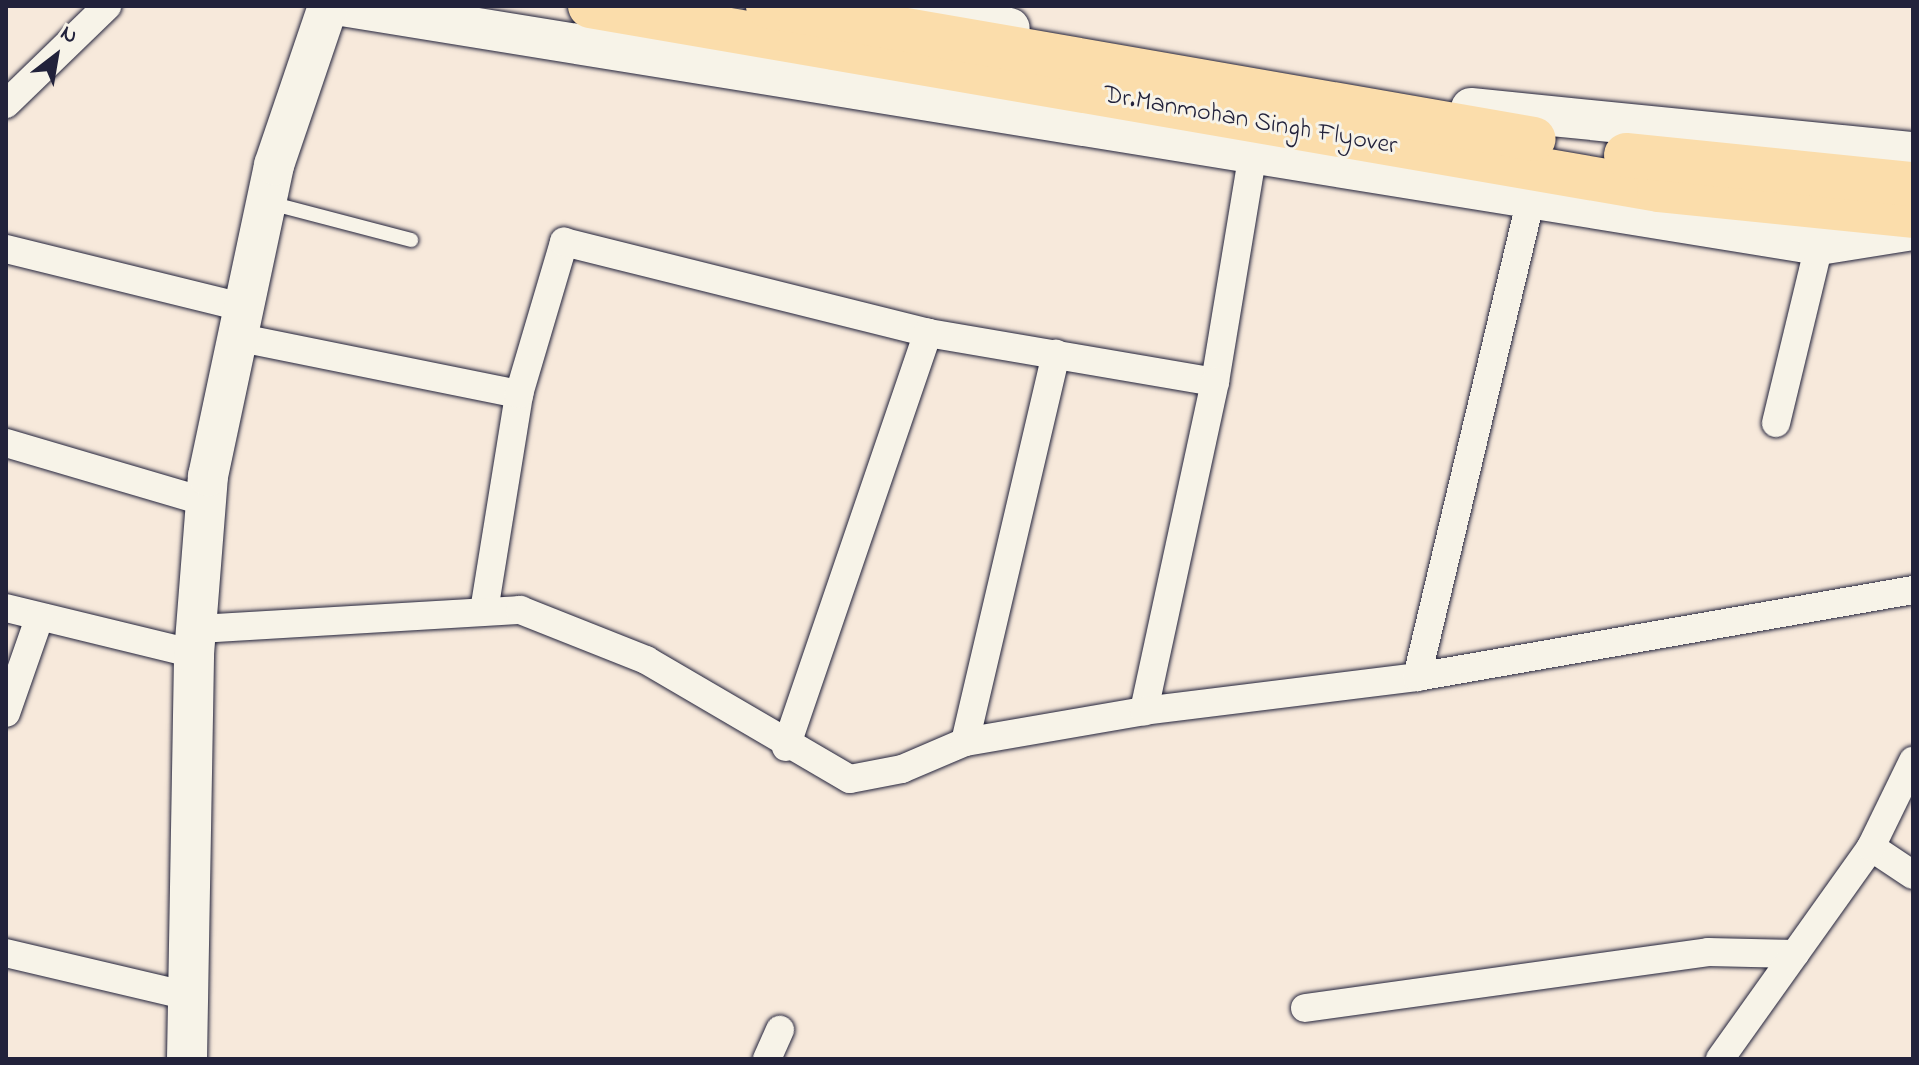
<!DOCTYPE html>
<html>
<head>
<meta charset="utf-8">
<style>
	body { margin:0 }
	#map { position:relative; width:1919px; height:1065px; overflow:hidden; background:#f7e9db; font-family:"Indie Flower",sans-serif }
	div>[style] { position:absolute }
	.roads { filter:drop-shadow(0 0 2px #22223b) drop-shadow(0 0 2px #22223b) }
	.lane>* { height:14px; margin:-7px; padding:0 7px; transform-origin:7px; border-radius:7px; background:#f7f3e8 }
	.street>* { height:28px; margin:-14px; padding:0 14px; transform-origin:14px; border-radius:14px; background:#f7f3e8 }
	.secondary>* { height:40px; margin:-20px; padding:0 20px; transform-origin:20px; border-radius:20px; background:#f7f3e8 }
	.highway>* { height:44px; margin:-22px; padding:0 22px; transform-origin:22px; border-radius:22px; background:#fbddab }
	span { translate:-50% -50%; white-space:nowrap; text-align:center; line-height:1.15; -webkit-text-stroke:6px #f7f3e8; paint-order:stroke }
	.street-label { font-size:26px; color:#22223b }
	.frame { position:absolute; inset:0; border:8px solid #22223b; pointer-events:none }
	.north { position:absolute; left:16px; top:16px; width:80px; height:80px; -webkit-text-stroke:6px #f7f3e8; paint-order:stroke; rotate:31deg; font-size:22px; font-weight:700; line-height:32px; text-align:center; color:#22223b }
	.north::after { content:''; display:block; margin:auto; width:28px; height:36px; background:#22223b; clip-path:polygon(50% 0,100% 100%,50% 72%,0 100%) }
</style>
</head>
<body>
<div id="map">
	<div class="roads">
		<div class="lane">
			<i style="left:270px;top:203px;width:146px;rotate:14.7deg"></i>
		</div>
		<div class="street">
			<i style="left:6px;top:104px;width:141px;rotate:-44.1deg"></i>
			<i style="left:6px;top:249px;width:244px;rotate:13.8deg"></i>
			<i style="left:241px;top:338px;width:284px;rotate:11.4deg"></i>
			<i style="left:1215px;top:382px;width:233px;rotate:-80.6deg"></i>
			<i style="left:1776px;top:423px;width:183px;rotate:-76.4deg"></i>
			<i style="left:6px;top:443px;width:209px;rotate:16.4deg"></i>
			<i style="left:6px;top:608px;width:194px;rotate:13.7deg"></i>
			<i style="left:484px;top:611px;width:220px;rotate:-80.8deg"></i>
			<i style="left:519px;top:394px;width:159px;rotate:-73.5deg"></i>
			<i style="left:564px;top:242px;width:375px;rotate:14deg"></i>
			<i style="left:928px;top:333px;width:291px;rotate:9.7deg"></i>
			<i style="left:1215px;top:382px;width:337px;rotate:102.2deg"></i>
			<i style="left:200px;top:629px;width:321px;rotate:-3.4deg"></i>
			<i style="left:520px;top:610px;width:136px;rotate:21.6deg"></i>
			<i style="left:646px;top:660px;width:236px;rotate:30.3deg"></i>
			<i style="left:850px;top:779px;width:53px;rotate:-10.9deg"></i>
			<i style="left:902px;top:769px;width:69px;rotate:-23.2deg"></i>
			<i style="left:965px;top:742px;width:182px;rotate:-9.8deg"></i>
			<i style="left:1144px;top:711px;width:275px;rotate:-7.1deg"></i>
			<i style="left:1417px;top:677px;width:504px;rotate:-9.95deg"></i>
			<i style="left:1417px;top:677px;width:492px;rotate:-76.6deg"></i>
			<i style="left:6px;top:713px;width:100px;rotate:-70.7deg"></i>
			<i style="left:965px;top:742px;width:399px;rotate:-76.8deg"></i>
			<i style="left:786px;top:747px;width:438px;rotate:-71.1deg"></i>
			<i style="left:1871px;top:847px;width:50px;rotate:33.7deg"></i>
			<i style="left:6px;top:953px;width:187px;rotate:13.3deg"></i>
			<i style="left:1305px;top:1008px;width:407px;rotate:-7.9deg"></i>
			<i style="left:1708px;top:952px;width:87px;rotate:1.3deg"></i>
			<i style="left:767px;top:1059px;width:32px;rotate:-66deg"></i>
			<i style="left:1720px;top:1059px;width:260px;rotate:-54.5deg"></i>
			<i style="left:1871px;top:847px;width:96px;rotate:-64deg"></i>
		</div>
		<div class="secondary">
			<i style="left:342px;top:6px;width:1496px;rotate:9.19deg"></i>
			<i style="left:1819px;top:245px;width:95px;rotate:-9.1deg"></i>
			<i style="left:909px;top:6px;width:103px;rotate:12.3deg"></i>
			<i style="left:1471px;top:108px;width:444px;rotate:5.7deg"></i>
			<i style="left:187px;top:1059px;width:405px;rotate:-89deg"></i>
			<i style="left:194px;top:654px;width:179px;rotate:-85.5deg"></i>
			<i style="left:208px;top:476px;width:318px;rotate:-78deg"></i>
			<i style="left:274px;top:165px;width:168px;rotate:-71.2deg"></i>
		</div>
		<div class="highway">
			<i style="left:590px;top:6px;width:1085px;rotate:9.77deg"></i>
			<i style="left:1659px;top:190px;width:255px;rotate:5.8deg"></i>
			<i style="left:768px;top:6px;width:777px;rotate:9.85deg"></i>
			<i style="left:1626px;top:155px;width:288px;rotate:5.8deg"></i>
		</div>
	</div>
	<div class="street-label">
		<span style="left:1250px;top:122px;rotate:10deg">Dr.Manmohan Singh Flyover</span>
	</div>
	<div class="frame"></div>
	<div class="north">N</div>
</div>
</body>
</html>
